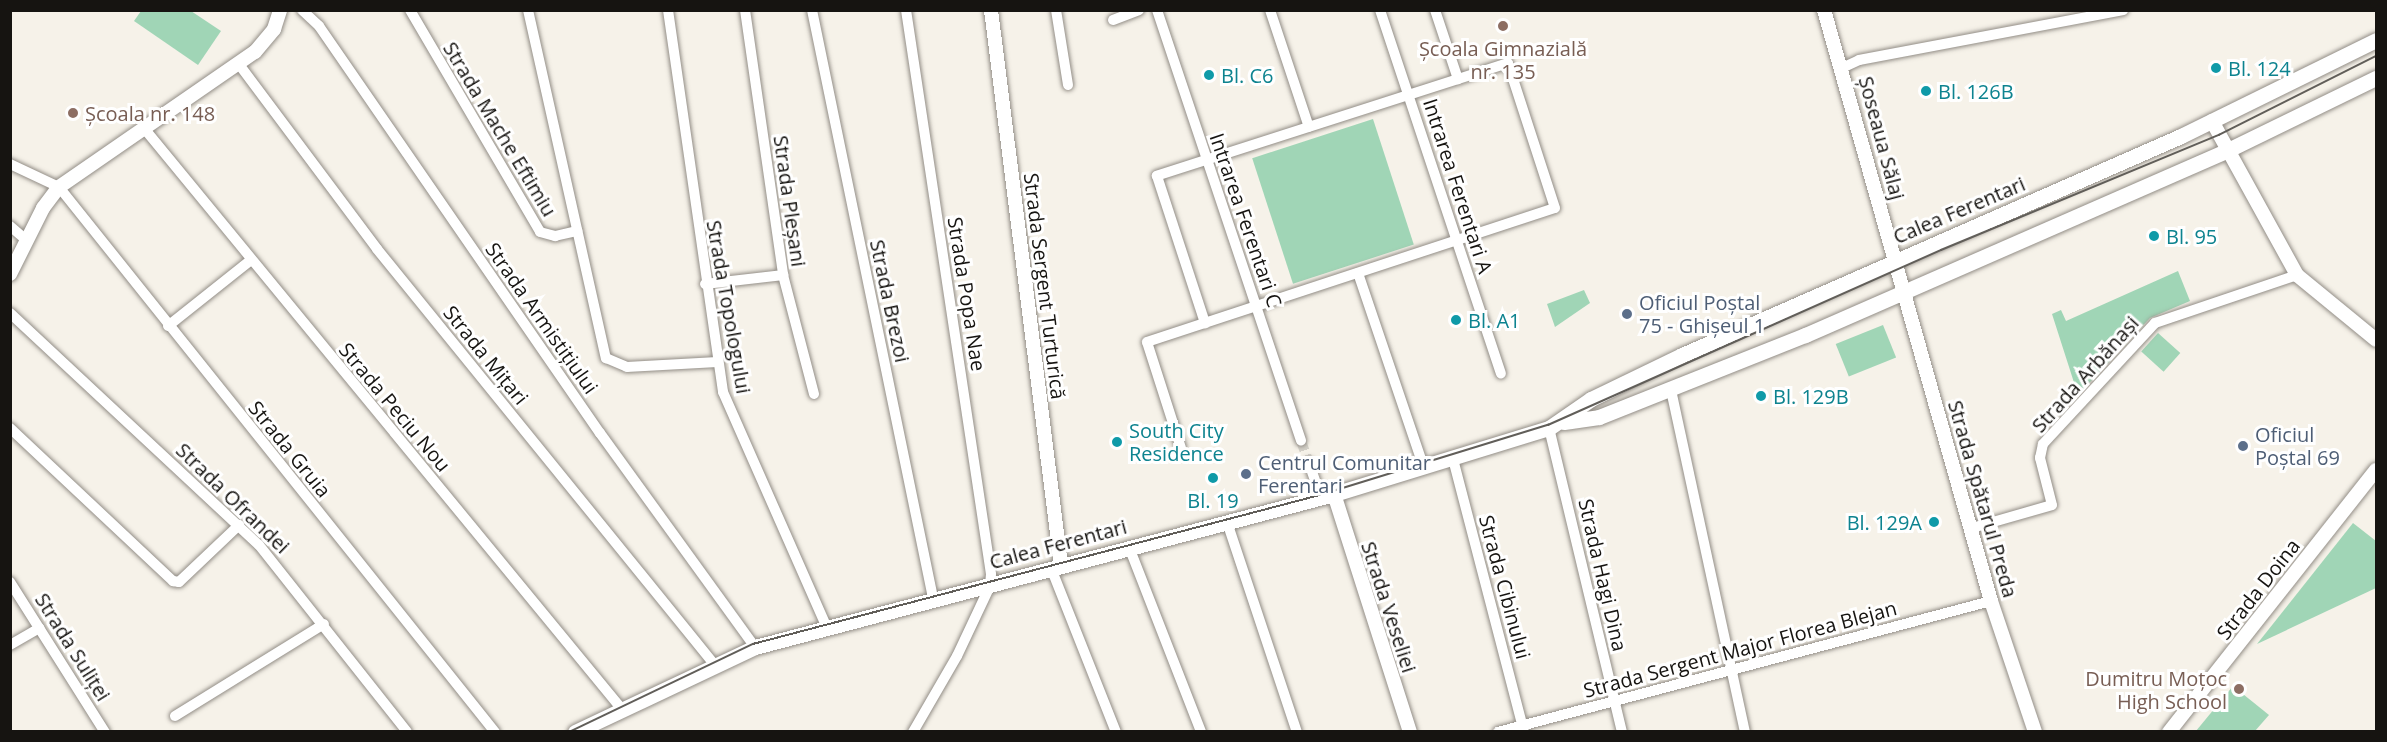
<!DOCTYPE html>
<html>
<head>
<meta charset="utf-8">
<style>
	body { margin:0 }
	#map { position:relative; width:2387px; height:742px; overflow:hidden; background:#f6f2e9; font-family:"Open Sans",sans-serif }
	div>[style] { position:absolute }
	.green>* { inset:0; background:#a0d5b6; transform-origin:0 0 }
	.minor-tunnel>* { height:10px; margin-top:-5px; transform-origin:0; background:repeating-linear-gradient(90deg,#d4d1c9 0 10px,transparent 0 15px) }
	.roads { filter:drop-shadow(0 0 2px #928d86) drop-shadow(0 0 2px #928d86) }
	.minor>* { height:10px; margin:-5px; padding:0 5px; transform-origin:5px; border-radius:5px; background:#fff }
	.tertiary>* { height:14px; margin:-7px; padding:0 7px; transform-origin:7px; border-radius:7px; background:#fff }
	.secondary>* { height:15px; margin:-7.5px; padding:0 7.5px; transform-origin:7.5px; border-radius:7.5px; background:#fff }
	.tram>* { height:1.5px; margin:-0.75px; padding:0 0.75px; transform-origin:0.75px; border-radius:0.75px; background:#615e59 }
	.dots>* { width:16px; height:16px; translate:-50% -50%; box-sizing:border-box; border:3px solid #fff; border-radius:50% }
	span { translate:-50% -50%; white-space:nowrap; text-align:center; line-height:1.15; -webkit-text-stroke:6px #fff; paint-order:stroke }
	.education-label { font-size:20px; color:#785e54 }
	.left { translate:0 -50%; text-align:left }
	.right { translate:-100% -50%; text-align:right }
	.culture-label { font-size:20px; color:#0d838f }
	.street-label { font-size:20px; color:#161411 }
	.service-label { font-size:20px; color:#4e5e75 }
	.frame { position:absolute; inset:0; border:12px solid #161411; pointer-events:none }
</style>
</head>
<body>
<div id="map">
	<div class="green">
		<i style="clip-path:polygon(141px 11px,191px 11px,221px 31px,198px 65px,134px 21px)"></i>
		<i style="left:1373px;top:119px;width:132px;height:127px;rotate:72deg"></i>
		<i style="clip-path:polygon(2178px 271px,2190px 301px,2150px 318px,2078px 395px,2052px 314px,2061px 310px,2066px 321px)"></i>
		<i style="clip-path:polygon(1584px 290px,1590px 303px,1555px 327px,1547px 304px)"></i>
		<i style="left:1883px;top:325px;width:35px;height:51px;rotate:68deg"></i>
		<i style="left:2158px;top:333px;width:30px;height:25px;rotate:42deg"></i>
		<i style="clip-path:polygon(2353px 523px,2376px 541px,2376px 588px,2257px 644px)"></i>
		<i style="clip-path:polygon(2233px 686px,2269px 715px,2255px 731px,2196px 731px)"></i>
	</div>
	<div class="minor-tunnel">
		<i style="left:1301px;top:441px;width:23px;rotate:70deg"></i>
	</div>
	<div class="roads">
		<div class="minor">
			<i style="left:302px;top:10px;width:23px;rotate:43deg"></i>
			<i style="left:319px;top:26px;width:495px;rotate:55.4deg"></i>
			<i style="left:600px;top:433px;width:264px;rotate:54.1deg"></i>
			<i style="left:410px;top:10px;width:257px;rotate:59.6deg"></i>
			<i style="left:540px;top:232px;width:16px;rotate:15deg"></i>
			<i style="left:555px;top:236px;width:23px;rotate:-13deg"></i>
			<i style="left:528px;top:10px;width:357px;rotate:77.4deg"></i>
			<i style="left:606px;top:358px;width:23px;rotate:23deg"></i>
			<i style="left:627px;top:367px;width:90px;rotate:-3.2deg"></i>
			<i style="left:668px;top:10px;width:386px;rotate:81.8deg"></i>
			<i style="left:723px;top:392px;width:256px;rotate:66.2deg"></i>
			<i style="left:745px;top:10px;width:268px;rotate:81.8deg"></i>
			<i style="left:783px;top:275px;width:123px;rotate:75.4deg"></i>
			<i style="left:812px;top:10px;width:600px;rotate:78.37deg"></i>
			<i style="left:906px;top:10px;width:570px;rotate:81.43deg"></i>
			<i style="left:991px;top:574px;width:12px;rotate:95deg"></i>
			<i style="left:990px;top:586px;width:77px;rotate:115.2deg"></i>
			<i style="left:957px;top:656px;width:88px;rotate:120.1deg"></i>
			<i style="left:1056px;top:10px;width:76px;rotate:80.9deg"></i>
			<i style="left:1157px;top:10px;width:454px;rotate:71.5deg"></i>
			<i style="left:1270px;top:10px;width:123px;rotate:71.6deg"></i>
			<i style="left:1380px;top:10px;width:383px;rotate:71.6deg"></i>
			<i style="left:1435px;top:10px;width:73px;rotate:71.6deg"></i>
			<i style="left:1113px;top:20px;width:28px;rotate:-21deg"></i>
			<i style="left:238px;top:63px;width:232px;rotate:53.2deg"></i>
			<i style="left:377px;top:249px;width:535px;rotate:50.92deg"></i>
			<i style="left:1842px;top:68px;width:19px;rotate:-25deg"></i>
			<i style="left:1859px;top:60px;width:269px;rotate:-10.7deg"></i>
			<i style="left:143px;top:127px;width:752px;rotate:50.56deg"></i>
			<i style="left:10px;top:164px;width:54px;rotate:25.1deg"></i>
			<i style="left:59px;top:187px;width:698px;rotate:51.34deg"></i>
			<i style="left:10px;top:226px;width:23px;rotate:41deg"></i>
			<i style="left:1358px;top:273px;width:206px;rotate:71.3deg"></i>
			<i style="left:705px;top:284px;width:79px;rotate:-6.6deg"></i>
			<i style="left:10px;top:313px;width:340px;rotate:43deg"></i>
			<i style="left:259px;top:545px;width:238px;rotate:51.6deg"></i>
			<i style="left:168px;top:326px;width:106px;rotate:-38.5deg"></i>
			<i style="left:1671px;top:390px;width:350px;rotate:77.8deg"></i>
			<i style="left:10px;top:428px;width:224px;rotate:43.2deg"></i>
			<i style="left:173px;top:581px;width:6px;rotate:9deg"></i>
			<i style="left:179px;top:582px;width:83px;rotate:-43.5deg"></i>
			<i style="left:1549px;top:428px;width:313px;rotate:76.5deg"></i>
			<i style="left:1181px;top:448px;width:111px;rotate:-107.8deg"></i>
			<i style="left:1147px;top:342px;width:429px;rotate:-18.2deg"></i>
			<i style="left:1555px;top:208px;width:152px;rotate:-108deg"></i>
			<i style="left:1508px;top:63px;width:369px;rotate:162.2deg"></i>
			<i style="left:1157px;top:176px;width:155px;rotate:71.9deg"></i>
			<i style="left:1453px;top:459px;width:281px;rotate:75.4deg"></i>
			<i style="left:1309px;top:463px;width:37px;rotate:71deg"></i>
			<i style="left:1227px;top:522px;width:221px;rotate:71.6deg"></i>
			<i style="left:1972px;top:528px;width:83px;rotate:-16deg"></i>
			<i style="left:2052px;top:505px;width:49px;rotate:-104.3deg"></i>
			<i style="left:2040px;top:458px;width:14px;rotate:-78deg"></i>
			<i style="left:2043px;top:444px;width:165px;rotate:-47.2deg"></i>
			<i style="left:2155px;top:323px;width:150px;rotate:-18.7deg"></i>
			<i style="left:1129px;top:547px;width:199px;rotate:68.7deg"></i>
			<i style="left:1051px;top:568px;width:176px;rotate:68.4deg"></i>
			<i style="left:10px;top:582px;width:178px;rotate:57.7deg"></i>
			<i style="left:10px;top:645px;width:34px;rotate:-30deg"></i>
			<i style="left:175px;top:716px;width:175px;rotate:-31.7deg"></i>
			<i style="left:1498px;top:732px;width:510px;rotate:-14.88deg"></i>
		</div>
		<div class="tertiary">
			<i style="left:991px;top:10px;width:559px;rotate:82.81deg"></i>
			<i style="left:1824px;top:10px;width:614px;rotate:74.22deg"></i>
			<i style="left:1991px;top:601px;width:138px;rotate:71.4deg"></i>
			<i style="left:2212px;top:121px;width:176px;rotate:61.1deg"></i>
			<i style="left:2297px;top:275px;width:102px;rotate:39.4deg"></i>
			<i style="left:10px;top:274px;width:74px;rotate:-63.4deg"></i>
			<i style="left:43px;top:208px;width:26px;rotate:-53deg"></i>
			<i style="left:59px;top:187px;width:238px;rotate:-34.6deg"></i>
			<i style="left:255px;top:52px;width:30px;rotate:-50deg"></i>
			<i style="left:274px;top:29px;width:20px;rotate:-72deg"></i>
			<i style="left:1334px;top:494px;width:250px;rotate:72.3deg"></i>
			<i style="left:2169px;top:732px;width:334px;rotate:-51.7deg"></i>
		</div>
		<div class="secondary">
			<i style="left:1564px;top:422px;width:35px;rotate:-8deg"></i>
			<i style="left:1599px;top:417px;width:222px;rotate:-21.7deg"></i>
			<i style="left:1805px;top:335px;width:459px;rotate:-23.6deg"></i>
			<i style="left:2226px;top:151px;width:167px;rotate:-26deg"></i>
			<i style="left:575px;top:732px;width:199px;rotate:-25.3deg"></i>
			<i style="left:755px;top:647px;width:599px;rotate:-14.8deg"></i>
			<i style="left:1334px;top:494px;width:225px;rotate:-17.1deg"></i>
			<i style="left:1549px;top:428px;width:51px;rotate:-34.6deg"></i>
			<i style="left:1591px;top:399px;width:101px;rotate:-25.8deg"></i>
			<i style="left:1682px;top:355px;width:545px;rotate:-23.7deg"></i>
			<i style="left:2181px;top:136px;width:217px;rotate:-26.2deg"></i>
		</div>
	</div>
	<div class="tram">
		<i style="left:569px;top:732px;width:204px;rotate:-25.6deg"></i>
		<i style="left:753px;top:644px;width:586px;rotate:-14.72deg"></i>
		<i style="left:1320px;top:495px;width:239px;rotate:-17.1deg"></i>
		<i style="left:1548px;top:425px;width:430px;rotate:-24deg"></i>
		<i style="left:1941px;top:250px;width:301px;rotate:-22.5deg"></i>
		<i style="left:2219px;top:135px;width:176px;rotate:-26.7deg"></i>
	</div>
	<div class="dots">
		<i style="left:1503px;top:26px;background:#8d6e63"></i>
		<i style="left:2216px;top:68px;background:#0f9aa8"></i>
		<i style="left:1209px;top:75px;background:#0f9aa8"></i>
		<i style="left:1926px;top:91px;background:#0f9aa8"></i>
		<i style="left:73px;top:113px;background:#8d6e63"></i>
		<i style="left:2154px;top:236px;background:#0f9aa8"></i>
		<i style="left:1627px;top:314px;background:#5c6f8a"></i>
		<i style="left:1456px;top:320px;background:#0f9aa8"></i>
		<i style="left:1761px;top:396px;background:#0f9aa8"></i>
		<i style="left:1117px;top:442px;background:#0f9aa8"></i>
		<i style="left:2243px;top:446px;background:#5c6f8a"></i>
		<i style="left:1246px;top:474px;background:#5c6f8a"></i>
		<i style="left:1213px;top:478px;background:#0f9aa8"></i>
		<i style="left:1934px;top:522px;background:#0f9aa8"></i>
		<i style="left:2239px;top:689px;background:#8d6e63"></i>
	</div>
	<div class="education-label">
		<span style="left:1503px;top:60px">Școala Gimnazială<br>nr. 135</span>
		<span class="left" style="left:85px;top:113px">Școala nr. 148</span>
		<span class="right" style="left:2227px;top:690px">Dumitru Moțoc<br>High School</span>
	</div>
	<div class="culture-label">
		<span class="left" style="left:2228px;top:68px">Bl. 124</span>
		<span class="left" style="left:1221px;top:75px">Bl. C6</span>
		<span class="left" style="left:1938px;top:91px">Bl. 126B</span>
		<span class="left" style="left:2166px;top:236px">Bl. 95</span>
		<span class="left" style="left:1468px;top:320px">Bl. A1</span>
		<span class="left" style="left:1773px;top:396px">Bl. 129B</span>
		<span class="left" style="left:1129px;top:442px">South City<br>Residence</span>
		<span style="left:1213px;top:500px">Bl. 19</span>
		<span class="right" style="left:1922px;top:522px">Bl. 129A</span>
	</div>
	<div class="street-label">
		<span style="left:500px;top:129px;rotate:59deg">Strada Mache Eftimiu</span>
		<span style="left:1882px;top:138px;rotate:75deg">Șoseaua Sălaj</span>
		<span style="left:1458px;top:186px;rotate:72deg">Intrarea Ferentari A</span>
		<span style="left:790px;top:201px;rotate:82deg">Strada Pleșani</span>
		<span style="left:1959px;top:210px;rotate:-23deg">Calea Ferentari</span>
		<span style="left:1246px;top:220px;rotate:71deg">Intrarea Ferentari C</span>
		<span style="left:1045px;top:286px;rotate:83deg">Strada Sergent Turturică</span>
		<span style="left:967px;top:294px;rotate:81deg">Strada Popa Nae</span>
		<span style="left:890px;top:301px;rotate:78deg">Strada Brezoi</span>
		<span style="left:729px;top:307px;rotate:80deg">Strada Topologului</span>
		<span style="left:542px;top:318px;rotate:55deg">Strada Armistițiului</span>
		<span style="left:486px;top:355px;rotate:51deg">Strada Mițari</span>
		<span style="left:2085px;top:374px;rotate:-48deg">Strada Arbănași</span>
		<span style="left:395px;top:407px;rotate:50deg">Strada Peciu Nou</span>
		<span style="left:290px;top:449px;rotate:51deg">Strada Gruia</span>
		<span style="left:233px;top:498px;rotate:44deg">Strada Ofrandei</span>
		<span style="left:1983px;top:499px;rotate:74deg">Strada Spătarul Preda</span>
		<span style="left:1058px;top:544px;rotate:-15deg">Calea Ferentari</span>
		<span style="left:1603px;top:575px;rotate:77deg">Strada Hagi Dina</span>
		<span style="left:1505px;top:587px;rotate:75deg">Strada Cibinului</span>
		<span style="left:2258px;top:589px;rotate:-52deg">Strada Doina</span>
		<span style="left:1389px;top:607px;rotate:72deg">Strada Veseliei</span>
		<span style="left:73px;top:647px;rotate:58deg">Strada Suliței</span>
		<span style="left:1740px;top:649px;rotate:-15deg">Strada Sergent Major Florea Blejan</span>
	</div>
	<div class="service-label">
		<span class="left" style="left:1639px;top:314px">Oficiul Poștal<br>75 - Ghișeul 1</span>
		<span class="left" style="left:2255px;top:446px">Oficiul<br>Poștal 69</span>
		<span class="left" style="left:1258px;top:474px">Centrul Comunitar<br>Ferentari</span>
	</div>
	<div class="frame"></div>
</div>
</body>
</html>
